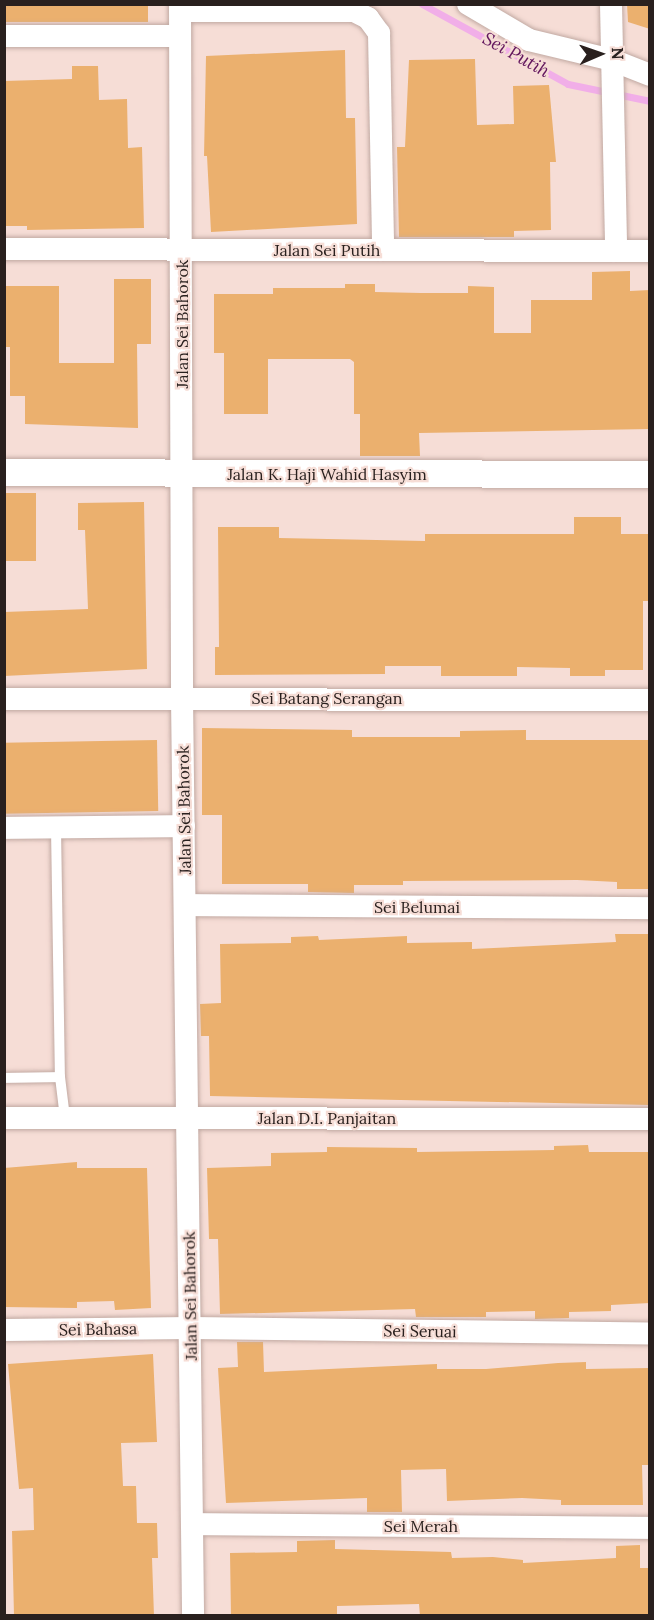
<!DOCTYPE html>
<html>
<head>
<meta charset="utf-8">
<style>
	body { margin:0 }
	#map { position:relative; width:654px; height:1620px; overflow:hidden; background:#f6ddd6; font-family:Lora,serif }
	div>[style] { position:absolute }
	.stream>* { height:7px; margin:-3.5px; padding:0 3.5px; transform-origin:3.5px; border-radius:3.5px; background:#f1aee8 }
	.building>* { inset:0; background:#ebb06e; transform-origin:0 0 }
	.roads { filter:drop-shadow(0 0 2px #c1a9a2) drop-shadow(0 0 2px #c1a9a2) }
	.service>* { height:10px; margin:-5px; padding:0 5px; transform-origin:5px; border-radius:5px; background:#fff }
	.minor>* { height:22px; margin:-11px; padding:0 11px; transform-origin:11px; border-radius:11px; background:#fff }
	.tertiary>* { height:27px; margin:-13.5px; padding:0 13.5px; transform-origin:13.5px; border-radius:13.5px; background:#fff }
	span { translate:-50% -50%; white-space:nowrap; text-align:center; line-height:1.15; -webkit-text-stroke:4.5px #f6ddd6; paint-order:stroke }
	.street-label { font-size:16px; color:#29201e }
	.water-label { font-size:18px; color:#62165d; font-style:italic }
	.frame { position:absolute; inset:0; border:6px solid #29201e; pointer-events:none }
	.north { position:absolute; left:570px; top:24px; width:60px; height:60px; -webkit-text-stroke:4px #f6ddd6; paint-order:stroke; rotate:88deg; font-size:16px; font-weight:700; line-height:24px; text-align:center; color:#29201e }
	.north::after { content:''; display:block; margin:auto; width:21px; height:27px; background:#29201e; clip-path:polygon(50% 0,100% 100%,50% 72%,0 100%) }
</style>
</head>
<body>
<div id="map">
	<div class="stream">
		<i style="left:422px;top:4px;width:166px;rotate:28.7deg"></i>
		<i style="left:568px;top:84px;width:84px;rotate:11.7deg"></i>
	</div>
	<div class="building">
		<i style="left:4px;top:4px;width:144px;height:18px"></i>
		<i style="clip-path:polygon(627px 4px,650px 4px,650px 29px,628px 22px)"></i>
		<i style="clip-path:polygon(345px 50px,346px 118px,355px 118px,357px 224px,211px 232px,207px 156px,204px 156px,206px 56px)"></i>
		<i style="clip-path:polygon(475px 59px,477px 125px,514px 124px,513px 86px,549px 85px,556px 162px,550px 162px,551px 230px,514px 231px,514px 237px,399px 237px,397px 147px,405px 147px,409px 60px)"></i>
		<i style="clip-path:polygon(72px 66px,98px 66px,99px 100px,127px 99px,128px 148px,142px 147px,144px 228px,27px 230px,27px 226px,4px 226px,4px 81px,72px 79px)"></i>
		<i style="clip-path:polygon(630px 271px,630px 291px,650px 290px,650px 429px,419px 433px,420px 456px,360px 456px,360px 414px,354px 414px,354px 362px,350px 359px,268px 359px,268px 414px,224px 414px,224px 353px,214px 353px,214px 294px,273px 294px,273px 288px,345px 288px,345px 284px,375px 284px,375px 292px,421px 293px,468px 293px,468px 286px,494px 287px,494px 333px,531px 333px,531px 300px,592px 300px,592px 272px)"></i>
		<i style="clip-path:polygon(114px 279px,151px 279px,151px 344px,137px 344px,138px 428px,25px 424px,25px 396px,10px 396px,10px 347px,4px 347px,4px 286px,59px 286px,59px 363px,114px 363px)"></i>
		<i style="left:4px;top:493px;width:32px;height:68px"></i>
		<i style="clip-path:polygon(144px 502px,147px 669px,4px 676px,4px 612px,88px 609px,85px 530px,78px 530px,78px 503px)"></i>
		<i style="clip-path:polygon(574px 517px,621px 517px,621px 534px,650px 534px,650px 601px,643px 601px,643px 670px,605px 670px,605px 676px,570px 676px,570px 668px,517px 667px,517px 676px,441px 676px,441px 666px,385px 666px,385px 674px,215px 675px,215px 647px,219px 647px,218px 527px,279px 527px,279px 538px,425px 541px,425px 534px,574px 534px)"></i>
		<i style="clip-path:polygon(202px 728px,352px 730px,352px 737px,460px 737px,460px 731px,526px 730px,526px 740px,650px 740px,650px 889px,617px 889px,617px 882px,577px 880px,403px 881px,403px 885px,354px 885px,354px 893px,308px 892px,308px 884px,222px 884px,222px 815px,202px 815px)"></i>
		<i style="left:157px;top:740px;width:71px;height:153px;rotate:89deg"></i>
		<i style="clip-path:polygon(615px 934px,648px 934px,648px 1105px,210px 1096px,209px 1036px,201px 1036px,200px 1004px,221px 1003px,220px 944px,291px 943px,291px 937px,318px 936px,319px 940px,407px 936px,407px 943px,472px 942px,472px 949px,616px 942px)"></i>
		<i style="clip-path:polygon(588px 1145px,589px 1152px,650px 1152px,650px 1303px,611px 1305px,611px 1311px,569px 1312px,569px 1318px,535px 1319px,535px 1311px,486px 1312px,486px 1317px,416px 1317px,415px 1309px,220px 1314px,218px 1239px,209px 1239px,207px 1168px,271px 1166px,271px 1153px,327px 1152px,327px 1147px,417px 1148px,417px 1152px,554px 1150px,554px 1146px)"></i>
		<i style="clip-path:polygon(77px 1162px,77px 1168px,147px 1168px,151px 1308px,115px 1310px,114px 1301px,77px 1302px,77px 1308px,4px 1307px,4px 1168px)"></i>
		<i style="clip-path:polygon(237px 1342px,263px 1342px,264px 1372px,437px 1364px,437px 1369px,486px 1369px,558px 1363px,586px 1362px,586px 1369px,650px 1368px,650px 1465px,642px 1465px,643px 1505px,561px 1505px,561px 1500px,522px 1498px,447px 1501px,446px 1469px,401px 1470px,402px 1512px,367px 1512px,367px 1498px,226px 1503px,218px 1368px,238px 1367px)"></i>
		<i style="clip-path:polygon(153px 1354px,157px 1442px,121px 1443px,123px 1486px,136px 1486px,137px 1523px,157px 1523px,158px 1558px,152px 1558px,154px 1616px,14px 1616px,12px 1531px,34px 1530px,33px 1488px,19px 1489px,8px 1364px)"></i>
		<i style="clip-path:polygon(335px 1540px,335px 1549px,451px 1552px,452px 1558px,493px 1557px,523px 1560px,523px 1563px,616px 1558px,616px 1546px,640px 1545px,640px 1568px,650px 1568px,650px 1616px,420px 1616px,419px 1604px,337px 1606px,337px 1616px,231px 1616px,230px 1553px,297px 1552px,297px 1541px)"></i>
	</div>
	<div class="roads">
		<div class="service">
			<i style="left:56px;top:828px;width:249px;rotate:89.1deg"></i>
			<i style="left:60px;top:1077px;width:41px;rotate:83deg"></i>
			<i style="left:4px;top:1078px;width:56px;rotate:-1deg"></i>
		</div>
		<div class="minor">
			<i style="left:180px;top:4px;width:693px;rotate:89.83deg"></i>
			<i style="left:182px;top:697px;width:919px;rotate:89.31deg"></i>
			<i style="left:468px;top:4px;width:71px;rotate:30.5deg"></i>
			<i style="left:529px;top:40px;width:85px;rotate:13.5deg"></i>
			<i style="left:612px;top:60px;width:41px;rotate:21.5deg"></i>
			<i style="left:611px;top:4px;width:247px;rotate:88.8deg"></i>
			<i style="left:180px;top:11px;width:174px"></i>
			<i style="left:354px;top:11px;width:16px;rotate:27deg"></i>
			<i style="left:368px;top:18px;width:19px;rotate:54deg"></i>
			<i style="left:379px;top:33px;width:217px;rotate:88.9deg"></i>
			<i style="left:4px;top:36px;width:176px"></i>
			<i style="left:4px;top:249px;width:646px;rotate:0.18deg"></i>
			<i style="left:4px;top:699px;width:646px;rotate:0.09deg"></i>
			<i style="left:4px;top:828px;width:180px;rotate:-0.6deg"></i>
			<i style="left:185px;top:905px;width:465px;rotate:0.4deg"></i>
			<i style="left:4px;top:1118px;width:646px;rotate:0.09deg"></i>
			<i style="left:4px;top:1330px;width:187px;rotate:-0.6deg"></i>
			<i style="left:191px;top:1328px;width:459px;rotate:0.7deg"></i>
			<i style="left:192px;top:1524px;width:458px;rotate:0.5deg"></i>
		</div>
		<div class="tertiary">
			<i style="left:4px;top:472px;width:646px;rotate:0.18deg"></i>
		</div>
	</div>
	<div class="street-label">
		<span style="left:327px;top:250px">Jalan Sei Putih</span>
		<span style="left:182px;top:324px;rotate:-90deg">Jalan Sei Bahorok</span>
		<span style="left:327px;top:474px">Jalan K. Haji Wahid Hasyim</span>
		<span style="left:327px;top:698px">Sei Batang Serangan</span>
		<span style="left:184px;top:810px;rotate:-91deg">Jalan Sei Bahorok</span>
		<span style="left:417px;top:907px">Sei Belumai</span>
		<span style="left:327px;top:1118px">Jalan D.I. Panjaitan</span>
		<span style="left:190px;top:1296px;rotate:-91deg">Jalan Sei Bahorok</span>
		<span style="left:98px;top:1329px;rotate:-1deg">Sei Bahasa</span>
		<span style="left:420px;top:1331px;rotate:1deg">Sei Seruai</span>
		<span style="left:421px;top:1526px">Sei Merah</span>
	</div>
	<div class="water-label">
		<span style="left:516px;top:55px;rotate:29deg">Sei Putih</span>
	</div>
	<div class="frame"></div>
	<div class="north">N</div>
</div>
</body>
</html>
